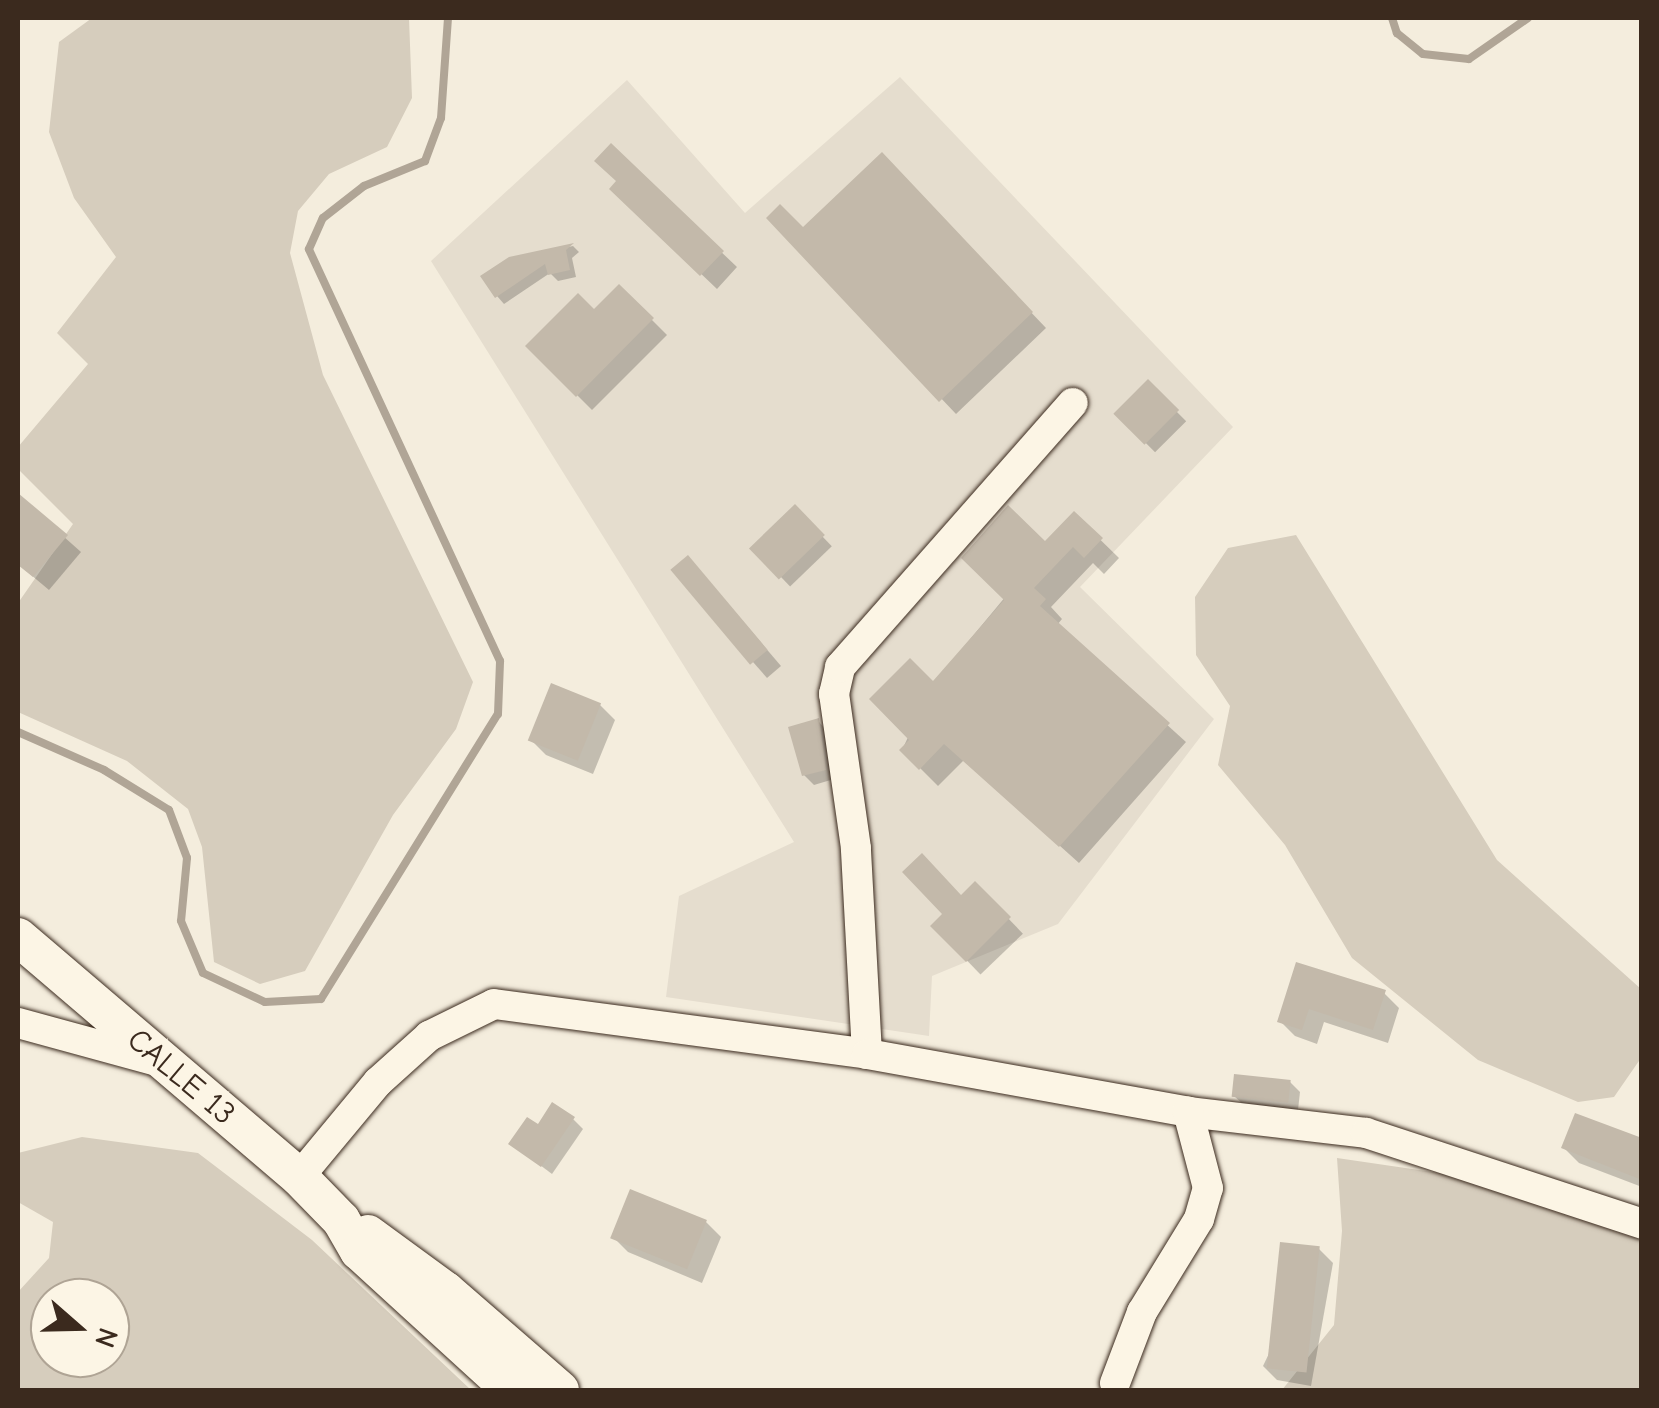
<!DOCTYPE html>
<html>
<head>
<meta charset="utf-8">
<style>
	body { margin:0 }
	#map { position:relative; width:1659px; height:1408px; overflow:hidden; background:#f4eddd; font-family:"Comic Neue",sans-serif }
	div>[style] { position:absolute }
	.built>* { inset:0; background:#e5ddce }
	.green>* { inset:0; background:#d6cdbd }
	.shadow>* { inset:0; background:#0003; transform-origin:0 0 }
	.stream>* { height:8px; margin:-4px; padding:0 4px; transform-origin:4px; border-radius:4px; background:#b0a596 }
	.building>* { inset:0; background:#c3b9aa; transform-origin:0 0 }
	.roads { filter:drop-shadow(0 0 2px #3b2a1e) drop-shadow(0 0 2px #3b2a1e) }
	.minor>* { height:30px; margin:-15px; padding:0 15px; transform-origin:15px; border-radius:15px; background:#fcf5e5 }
	.major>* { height:38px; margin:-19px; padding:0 19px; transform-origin:19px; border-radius:19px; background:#fcf5e5 }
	span { translate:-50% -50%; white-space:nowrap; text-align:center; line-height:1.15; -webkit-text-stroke:9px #fcf5e5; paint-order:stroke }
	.street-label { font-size:32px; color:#3b2a1e }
	.frame { position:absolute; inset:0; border:20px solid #3b2a1e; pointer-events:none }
	.north { position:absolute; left:30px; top:1278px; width:100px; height:100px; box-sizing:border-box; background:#fcf5e5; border:2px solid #afa495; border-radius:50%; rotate:110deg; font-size:28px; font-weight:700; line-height:40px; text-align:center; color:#3b2a1e }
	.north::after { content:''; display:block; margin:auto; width:35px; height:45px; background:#3b2a1e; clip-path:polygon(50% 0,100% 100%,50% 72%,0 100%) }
</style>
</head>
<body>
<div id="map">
	<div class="built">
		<i style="clip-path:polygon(900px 77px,1233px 427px,1080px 587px,1214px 719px,1058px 924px,932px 976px,929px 1036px,666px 997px,679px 896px,794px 842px,431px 261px,627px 80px,745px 213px)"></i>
	</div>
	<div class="green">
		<i style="clip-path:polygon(92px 18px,409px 18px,412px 98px,387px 147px,329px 174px,298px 211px,290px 253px,323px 375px,473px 682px,456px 729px,393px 815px,305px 971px,260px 984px,214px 962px,202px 847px,188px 809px,127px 761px,18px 712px,18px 603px,73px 524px,18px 469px,18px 447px,88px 364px,57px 333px,116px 257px,74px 198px,49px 132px,59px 42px)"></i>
		<i style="clip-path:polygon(1296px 535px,1497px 860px,1641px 989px,1641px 1058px,1614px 1097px,1578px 1102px,1478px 1060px,1352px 958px,1285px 845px,1218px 765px,1230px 706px,1196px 655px,1195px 597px,1228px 548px)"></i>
		<i style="clip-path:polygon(evenodd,82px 1137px,198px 1153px,312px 1240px,471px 1390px,18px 1390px,18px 1292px,49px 1258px,53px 1222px,18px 1202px,18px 1153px,82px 1137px,50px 1298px,110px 1298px,110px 1358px,50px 1358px,50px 1298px)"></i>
		<i style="clip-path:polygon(1337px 1158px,1501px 1182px,1641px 1236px,1641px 1390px,1282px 1390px,1334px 1325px,1342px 1231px)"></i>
	</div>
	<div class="shadow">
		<i style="clip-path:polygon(611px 147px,737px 267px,717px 289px,612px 189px,619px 182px)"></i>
		<i style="clip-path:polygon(896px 170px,1046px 328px,956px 414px,770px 218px,803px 231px)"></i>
		<i style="clip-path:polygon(573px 246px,579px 252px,572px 258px,576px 277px,558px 281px,550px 273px,504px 304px,497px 296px,510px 259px)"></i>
		<i style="clip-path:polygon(619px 287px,667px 335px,592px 410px,528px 346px,594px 313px)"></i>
		<i style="left:1148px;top:383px;width:54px;height:44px;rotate:45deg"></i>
		<i style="clip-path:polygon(18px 496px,81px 552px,49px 590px,18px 564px)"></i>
		<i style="left:795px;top:508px;width:53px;height:58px;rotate:46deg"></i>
		<i style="clip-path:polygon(1074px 514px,1119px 558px,1104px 574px,1093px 563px,1051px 607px,1062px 619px,1057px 625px,1186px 742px,1079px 863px,964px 760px,938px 786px,902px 750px,933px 684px)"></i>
		<i style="clip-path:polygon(673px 571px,702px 573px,781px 666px,767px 678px)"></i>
		<i style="clip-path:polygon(600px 705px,615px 720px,593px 774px,546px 755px,531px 740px)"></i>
		<i style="clip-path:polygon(818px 721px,827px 731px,834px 779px,814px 785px,804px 775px)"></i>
		<i style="left:975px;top:884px;width:69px;height:59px;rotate:46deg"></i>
		<i style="clip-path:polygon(1298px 965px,1384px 993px,1399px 1008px,1388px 1043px,1324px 1022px,1317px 1044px,1295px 1036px,1280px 1021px)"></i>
		<i style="clip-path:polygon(1290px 1082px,1300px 1092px,1298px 1110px,1244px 1105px,1234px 1096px)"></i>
		<i style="clip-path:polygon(573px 1119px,583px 1129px,552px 1174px,512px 1144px,538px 1127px)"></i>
		<i style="clip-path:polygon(1642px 1141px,1642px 1187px,1579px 1163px,1564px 1148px)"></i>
		<i style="clip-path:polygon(706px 1222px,721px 1237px,702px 1283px,628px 1252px,613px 1237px)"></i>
		<i style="clip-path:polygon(1319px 1249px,1333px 1263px,1311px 1386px,1277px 1380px,1263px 1366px)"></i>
	</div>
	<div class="stream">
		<i style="left:1392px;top:18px;width:16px;rotate:72deg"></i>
		<i style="left:1397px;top:33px;width:33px;rotate:39deg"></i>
		<i style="left:1423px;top:54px;width:46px;rotate:6.2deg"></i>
		<i style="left:1469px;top:59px;width:72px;rotate:-34.8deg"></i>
		<i style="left:18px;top:732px;width:94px;rotate:23.8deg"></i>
		<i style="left:104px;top:770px;width:76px;rotate:31.6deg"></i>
		<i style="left:169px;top:810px;width:51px;rotate:69.4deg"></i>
		<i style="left:187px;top:858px;width:63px;rotate:95.4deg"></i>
		<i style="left:181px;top:921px;width:56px;rotate:67.1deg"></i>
		<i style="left:203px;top:973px;width:68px;rotate:25.1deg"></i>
		<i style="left:265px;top:1002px;width:56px;rotate:-3.1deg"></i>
		<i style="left:321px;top:999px;width:335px;rotate:-58.2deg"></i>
		<i style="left:498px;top:714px;width:53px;rotate:-87.8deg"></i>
		<i style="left:500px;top:661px;width:454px;rotate:-114.9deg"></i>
		<i style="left:309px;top:249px;width:34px;rotate:-66deg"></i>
		<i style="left:323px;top:218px;width:52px;rotate:-38deg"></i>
		<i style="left:364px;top:186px;width:66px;rotate:-22.3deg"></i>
		<i style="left:425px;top:161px;width:46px;rotate:-69.6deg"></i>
		<i style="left:441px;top:118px;width:100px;rotate:-86deg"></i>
	</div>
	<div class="building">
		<i style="clip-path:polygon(611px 143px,724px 251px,700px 276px,609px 189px,616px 181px,594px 161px)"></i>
		<i style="clip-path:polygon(882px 152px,1033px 312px,939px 402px,766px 218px,780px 204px,803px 227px)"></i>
		<i style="clip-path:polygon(574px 243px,566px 250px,570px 270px,548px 275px,545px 264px,495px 298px,480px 276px,509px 257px)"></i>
		<i style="clip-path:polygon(619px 284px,654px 318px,576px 397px,525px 346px,578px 293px,594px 309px)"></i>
		<i style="left:1148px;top:379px;width:44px;height:49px;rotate:45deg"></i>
		<i style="clip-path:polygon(18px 493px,68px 535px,33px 577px,18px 565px)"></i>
		<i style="left:795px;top:504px;width:43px;height:64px;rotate:46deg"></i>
		<i style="clip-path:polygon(1008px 505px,1045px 541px,1074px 511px,1103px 538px,1084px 558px,1073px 547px,1034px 588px,1046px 599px,1040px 606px,1170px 723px,1059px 847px,944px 744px,919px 770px,899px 750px,909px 740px,869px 699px,910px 658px,933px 681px,1004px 600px,961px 558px)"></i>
		<i style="left:688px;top:555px;width:124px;height:23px;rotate:50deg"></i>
		<i style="left:551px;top:683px;width:54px;height:62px;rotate:22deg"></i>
		<i style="clip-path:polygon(819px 718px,826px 770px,802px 776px,788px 727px)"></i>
		<i style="clip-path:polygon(922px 853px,961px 895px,975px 881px,1011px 917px,966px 962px,930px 926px,942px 914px,902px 872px)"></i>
		<i style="clip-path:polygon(1296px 962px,1386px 990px,1373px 1030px,1309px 1009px,1302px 1030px,1277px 1022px)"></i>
		<i style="left:1234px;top:1074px;width:57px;height:23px;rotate:6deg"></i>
		<i style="clip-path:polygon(552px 1102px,575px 1117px,541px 1167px,508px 1144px,527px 1117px,538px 1124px)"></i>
		<i style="clip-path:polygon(1575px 1113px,1642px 1138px,1642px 1180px,1561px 1148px)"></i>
		<i style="left:630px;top:1189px;width:83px;height:53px;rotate:22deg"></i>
		<i style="left:1280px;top:1242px;width:40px;height:127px;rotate:6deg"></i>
	</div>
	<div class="roads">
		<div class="minor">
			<i style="left:18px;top:1023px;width:151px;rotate:15.3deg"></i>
			<i style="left:867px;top:1054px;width:206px;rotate:-93.1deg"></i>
			<i style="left:856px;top:848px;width:156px;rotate:-98.1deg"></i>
			<i style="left:834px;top:694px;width:28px;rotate:-77deg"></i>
			<i style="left:840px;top:667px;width:352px;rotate:-48.6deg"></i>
			<i style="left:299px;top:1177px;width:124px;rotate:-50.3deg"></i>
			<i style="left:378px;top:1082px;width:69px;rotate:-42deg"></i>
			<i style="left:429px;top:1036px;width:72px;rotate:-26.2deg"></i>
			<i style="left:494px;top:1004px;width:376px;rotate:7.6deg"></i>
			<i style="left:867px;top:1054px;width:326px;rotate:10.2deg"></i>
			<i style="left:1188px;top:1112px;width:179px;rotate:6.7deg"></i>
			<i style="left:1366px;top:1133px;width:291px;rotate:18.2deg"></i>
			<i style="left:1115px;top:1383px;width:76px;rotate:-69.2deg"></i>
			<i style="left:1142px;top:1312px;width:109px;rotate:-58.5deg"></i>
			<i style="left:1199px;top:1219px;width:32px;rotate:-74deg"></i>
			<i style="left:1208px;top:1188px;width:79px;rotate:-104.7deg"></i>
		</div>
		<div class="major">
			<i style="left:18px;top:937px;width:370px;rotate:40.5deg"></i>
			<i style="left:299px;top:1177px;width:60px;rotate:45.7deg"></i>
			<i style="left:341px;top:1220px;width:36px;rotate:60deg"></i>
			<i style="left:359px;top:1251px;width:206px;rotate:42.4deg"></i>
			<i style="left:368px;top:1234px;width:97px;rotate:36.2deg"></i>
			<i style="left:446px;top:1291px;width:151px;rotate:41deg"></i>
		</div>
	</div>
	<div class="street-label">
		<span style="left:181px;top:1077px;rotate:40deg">CALLE 13</span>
	</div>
	<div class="frame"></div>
	<div class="north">N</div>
</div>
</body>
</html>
